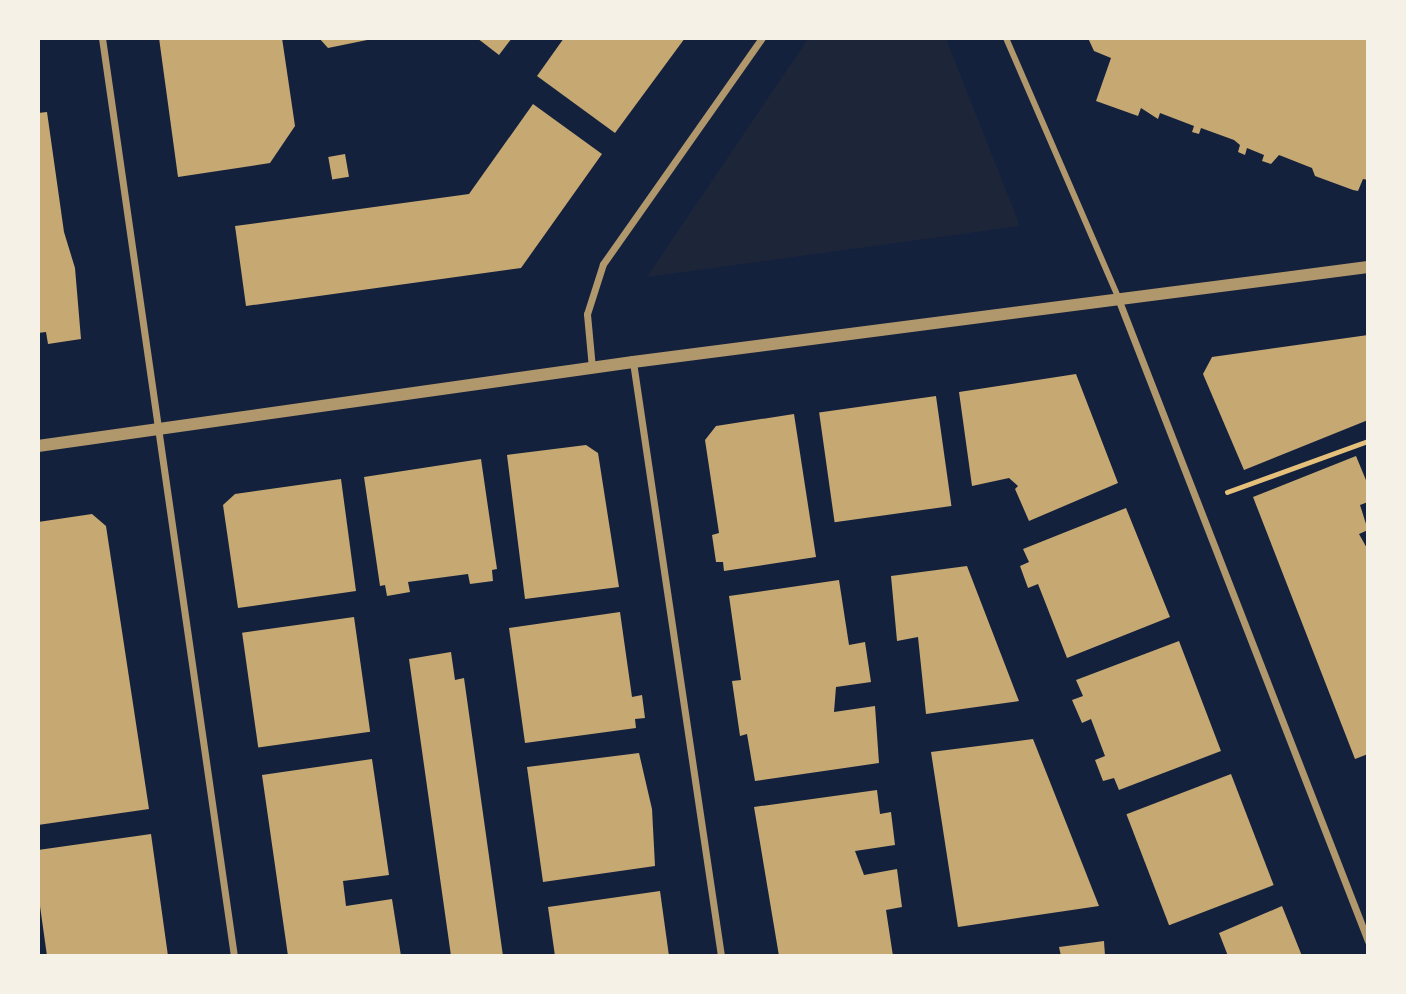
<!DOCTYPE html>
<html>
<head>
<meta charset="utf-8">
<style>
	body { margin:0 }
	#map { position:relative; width:1406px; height:994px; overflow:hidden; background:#14213d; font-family:"Nunito Sans",sans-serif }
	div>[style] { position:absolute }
	.green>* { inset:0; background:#1d2539 }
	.building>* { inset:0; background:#c6a872; transform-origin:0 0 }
	.path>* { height:4.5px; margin:-2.25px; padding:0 2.25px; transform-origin:2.25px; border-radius:2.25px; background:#e5c07b }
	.pedestrian>* { height:6px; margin:-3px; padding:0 3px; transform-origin:3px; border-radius:3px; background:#b1986c }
	.minor>* { height:7px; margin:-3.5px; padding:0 3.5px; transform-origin:3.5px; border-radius:3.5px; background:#b1986c }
	.tertiary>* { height:12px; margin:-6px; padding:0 6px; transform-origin:6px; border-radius:6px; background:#b1986c }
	span { translate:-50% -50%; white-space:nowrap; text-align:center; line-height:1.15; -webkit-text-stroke:5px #f6f1e7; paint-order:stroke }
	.frame { position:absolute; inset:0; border:40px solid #f6f1e7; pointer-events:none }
</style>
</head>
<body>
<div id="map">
	<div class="green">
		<i style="clip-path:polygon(808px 39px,946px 39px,1020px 226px,647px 277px)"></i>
	</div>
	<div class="building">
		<i style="clip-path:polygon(159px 38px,282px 38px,295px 126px,270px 163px,178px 177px)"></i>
		<i style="clip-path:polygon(319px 38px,377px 38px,328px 48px)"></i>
		<i style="clip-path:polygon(477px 38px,512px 38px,499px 55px)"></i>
		<i style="clip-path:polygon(564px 38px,685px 38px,615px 133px,537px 76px)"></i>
		<i style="clip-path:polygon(1088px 38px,1368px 38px,1368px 180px,1363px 179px,1358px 191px,1353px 190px,1315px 176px,1312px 168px,1279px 155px,1271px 164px,1262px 161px,1264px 155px,1247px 148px,1245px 155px,1238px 152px,1240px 145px,1234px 140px,1201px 128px,1199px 134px,1192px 132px,1194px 126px,1160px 113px,1158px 119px,1141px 108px,1138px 116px,1096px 101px,1111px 58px,1094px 51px)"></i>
		<i style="clip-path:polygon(533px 104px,602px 154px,521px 268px,246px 306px,235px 226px,469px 194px)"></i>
		<i style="clip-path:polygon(47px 112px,64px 232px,75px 268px,81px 339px,48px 344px,46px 332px,38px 333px,38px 113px)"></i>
		<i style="left:345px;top:154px;width:23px;height:17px;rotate:80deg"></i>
		<i style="clip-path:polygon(1368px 335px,1368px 420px,1244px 470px,1203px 374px,1212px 357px)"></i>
		<i style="clip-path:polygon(1076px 374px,1118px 483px,1029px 521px,1015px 489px,1018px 486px,1009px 478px,972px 486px,959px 392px)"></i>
		<i style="left:936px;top:396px;width:111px;height:118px;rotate:82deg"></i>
		<i style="clip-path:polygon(794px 414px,816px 557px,724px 571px,723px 562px,716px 562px,712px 535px,719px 533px,705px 440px,716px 426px)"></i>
		<i style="clip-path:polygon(586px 445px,598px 453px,619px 587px,525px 599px,507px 455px)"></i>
		<i style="clip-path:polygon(1356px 456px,1368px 485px,1368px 502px,1360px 505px,1368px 530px,1359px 534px,1368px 550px,1368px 754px,1355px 759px,1253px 497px)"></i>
		<i style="clip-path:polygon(481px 459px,497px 569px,492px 570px,493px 581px,470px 584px,468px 574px,408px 582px,410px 592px,387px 596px,385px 585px,380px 586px,364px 477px)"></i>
		<i style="clip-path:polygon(341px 479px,356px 591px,238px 608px,223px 505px,235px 494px)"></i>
		<i style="clip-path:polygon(1126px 508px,1170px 617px,1067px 658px,1038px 584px,1028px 588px,1020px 566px,1029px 562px,1023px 549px)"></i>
		<i style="clip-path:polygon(92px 514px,106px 526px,149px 809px,38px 825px,38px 522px)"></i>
		<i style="clip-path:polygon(967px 566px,1019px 701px,926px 714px,918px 637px,897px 641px,891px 576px)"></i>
		<i style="clip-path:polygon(839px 580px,849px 645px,865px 642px,871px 682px,836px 687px,834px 712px,875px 706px,879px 763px,755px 781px,747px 734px,740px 736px,732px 681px,741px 680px,729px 596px)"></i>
		<i style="clip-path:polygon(620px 612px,632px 697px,642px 695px,645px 718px,635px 719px,636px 728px,525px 743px,509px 628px)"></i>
		<i style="left:354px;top:617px;width:116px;height:113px;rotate:82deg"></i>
		<i style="clip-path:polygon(1179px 641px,1221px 751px,1119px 790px,1114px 778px,1103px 781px,1095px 760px,1105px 756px,1091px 719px,1082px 723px,1072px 700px,1083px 696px,1076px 680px)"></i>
		<i style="clip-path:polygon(451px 652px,455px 680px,464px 678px,503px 956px,451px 956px,409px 659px)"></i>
		<i style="clip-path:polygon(1033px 739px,1099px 906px,958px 927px,931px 752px)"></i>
		<i style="clip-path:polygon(639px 753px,652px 809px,655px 866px,543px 882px,527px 767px)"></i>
		<i style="clip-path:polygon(372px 759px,389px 875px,343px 881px,346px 906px,392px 899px,401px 956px,288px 956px,262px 775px)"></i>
		<i style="left:1231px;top:774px;width:119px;height:112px;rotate:69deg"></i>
		<i style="clip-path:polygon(877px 790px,880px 814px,891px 812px,895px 845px,855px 851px,864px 875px,897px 869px,902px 907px,886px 910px,893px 956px,779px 956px,754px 807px)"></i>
		<i style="clip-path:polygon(151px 834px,168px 956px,47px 956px,38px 892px,38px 850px)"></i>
		<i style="clip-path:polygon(660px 891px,669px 956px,555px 956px,548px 907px)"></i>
		<i style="clip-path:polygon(1282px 906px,1302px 956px,1228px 956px,1219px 933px)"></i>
		<i style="clip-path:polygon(1104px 941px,1105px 956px,1061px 956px,1059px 947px)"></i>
	</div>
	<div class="path">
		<i style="left:1227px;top:492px;width:150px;rotate:-19.9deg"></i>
	</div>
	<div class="pedestrian">
		<i style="left:1006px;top:38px;width:284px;rotate:66.6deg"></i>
	</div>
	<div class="minor">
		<i style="left:102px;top:38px;width:927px;rotate:81.82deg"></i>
		<i style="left:1119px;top:301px;width:687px;rotate:68.74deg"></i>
		<i style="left:633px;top:362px;width:600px;rotate:81.57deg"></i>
		<i style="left:592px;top:368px;width:54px;rotate:-95.3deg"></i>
		<i style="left:587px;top:314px;width:52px;rotate:-72.3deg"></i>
		<i style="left:603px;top:264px;width:276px;rotate:-54.9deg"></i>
	</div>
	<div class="tertiary">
		<i style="left:38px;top:446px;width:601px;rotate:-8.04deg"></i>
		<i style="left:633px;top:362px;width:741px;rotate:-7.36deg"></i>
	</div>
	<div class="frame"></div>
</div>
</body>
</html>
